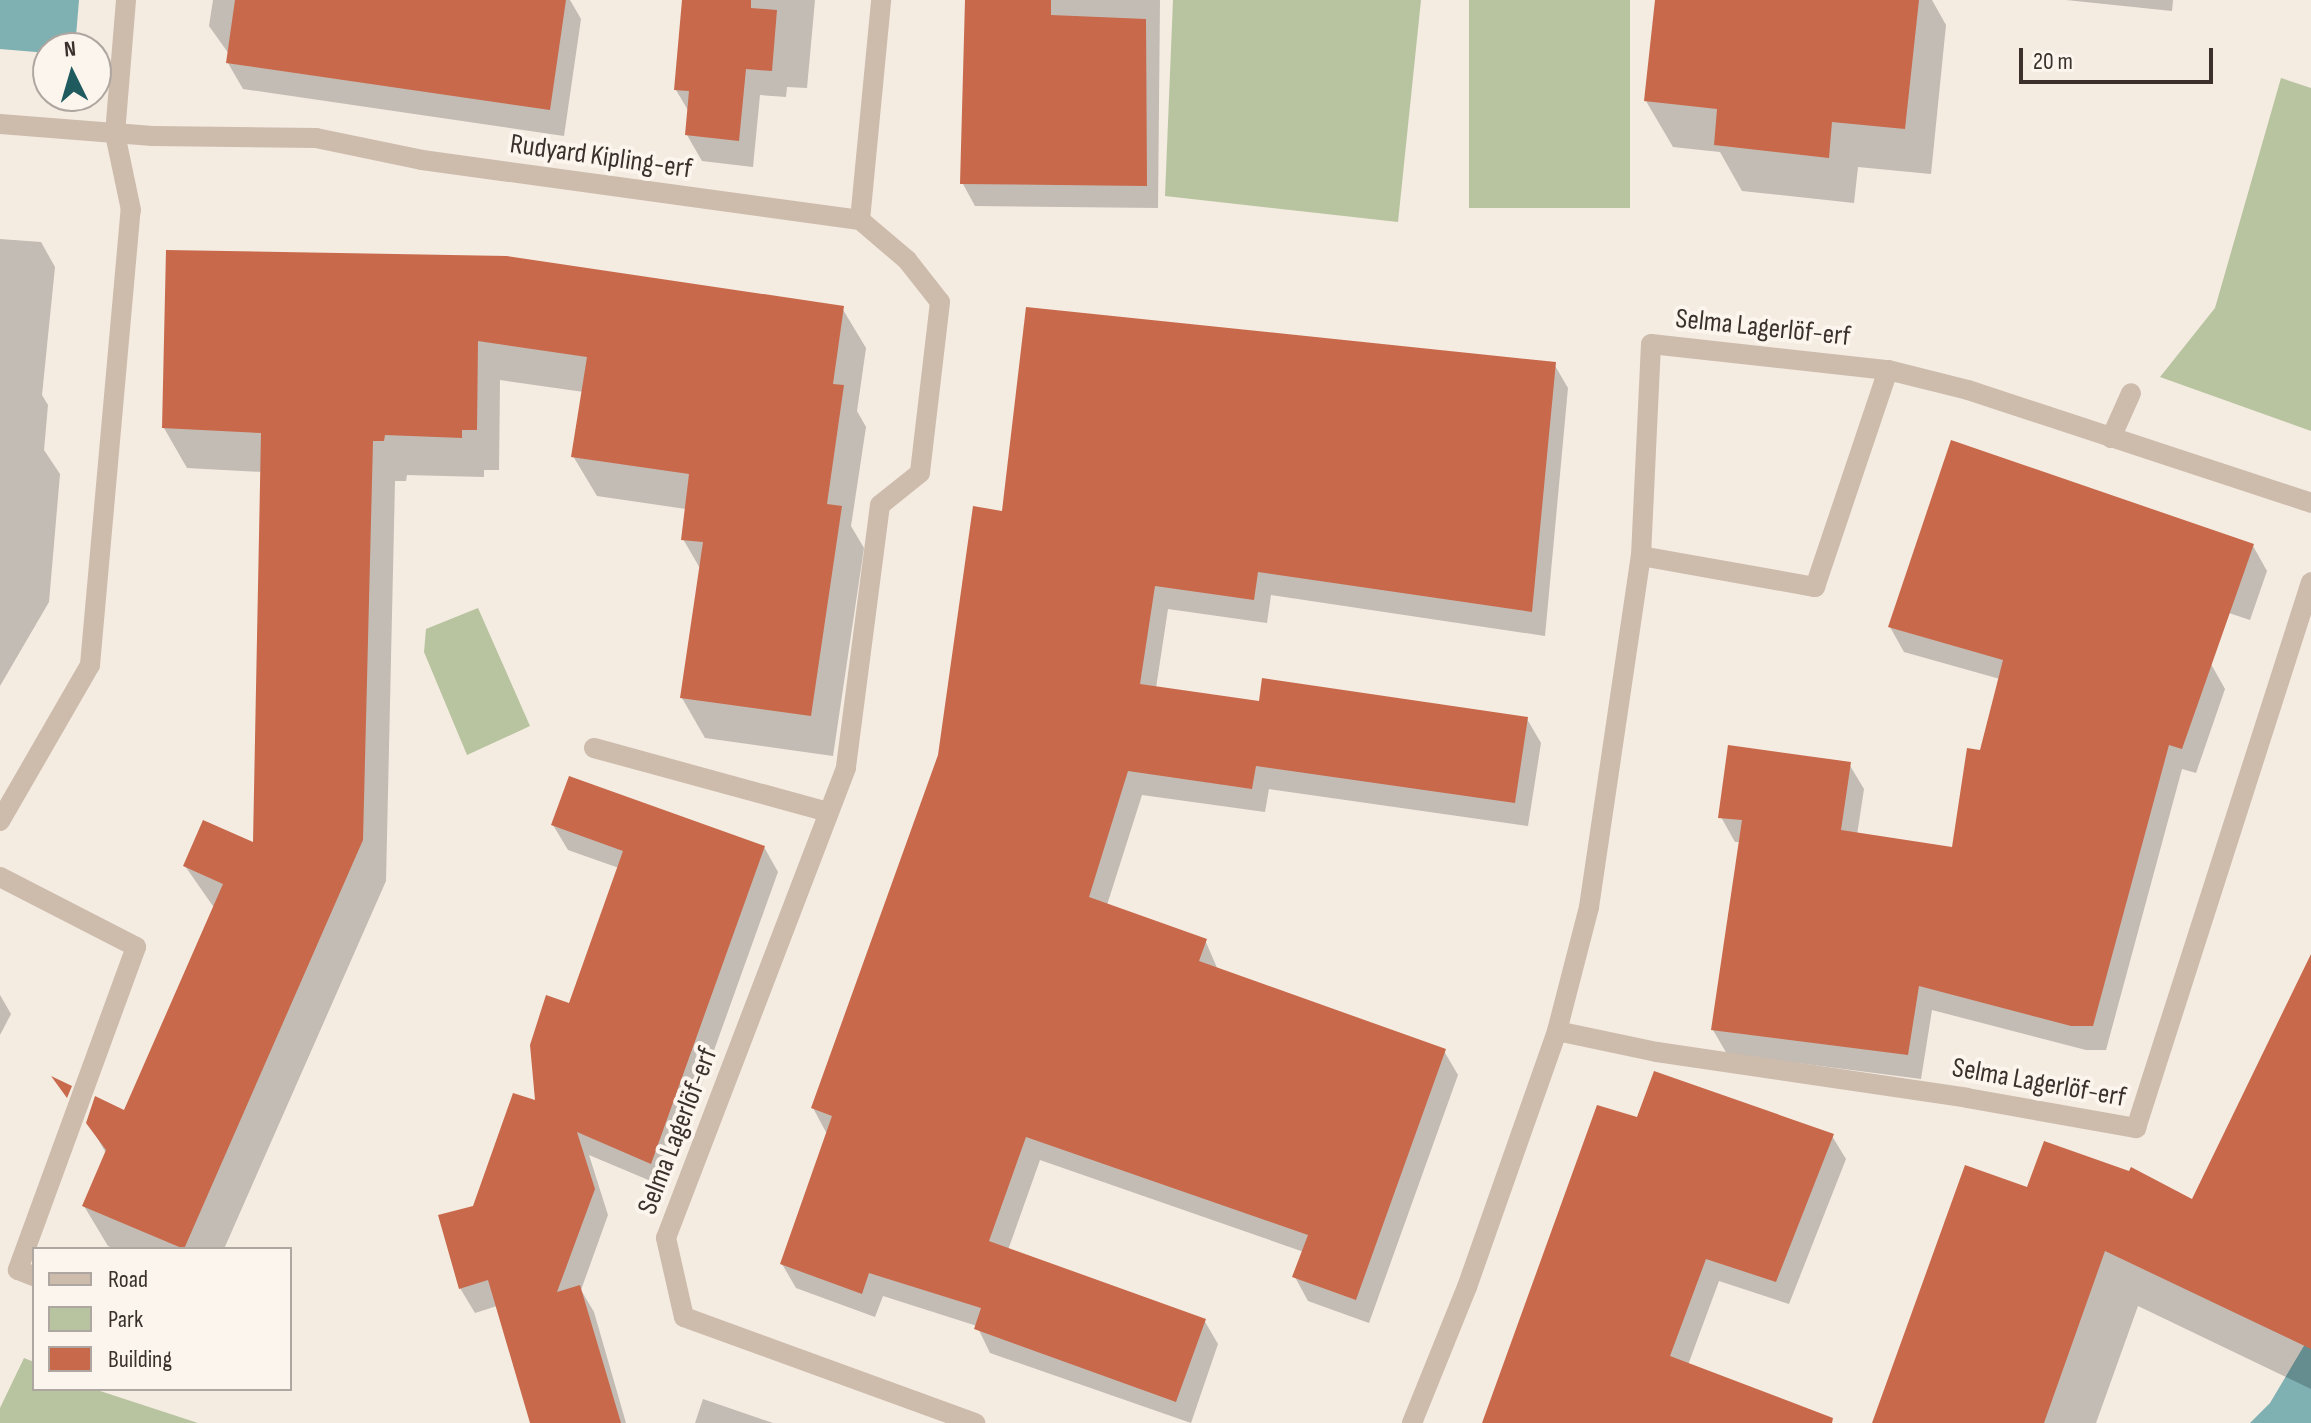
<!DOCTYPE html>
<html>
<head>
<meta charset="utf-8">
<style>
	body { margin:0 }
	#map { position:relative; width:2311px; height:1423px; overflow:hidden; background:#f4ebe1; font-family:"Sofia Sans Condensed",sans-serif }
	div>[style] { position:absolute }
	.green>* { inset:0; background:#b8c4a0; transform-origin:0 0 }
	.water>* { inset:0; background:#7fb0b2 }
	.shadow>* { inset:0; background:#0003 }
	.building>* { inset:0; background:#c8694b }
	.service>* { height:20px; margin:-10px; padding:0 10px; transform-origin:10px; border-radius:10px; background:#cdbbac }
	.pedestrian>* { height:20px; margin:-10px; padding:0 10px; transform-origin:10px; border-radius:10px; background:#cdbbac }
	.minor>* { height:20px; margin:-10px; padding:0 10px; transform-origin:10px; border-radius:10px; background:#cdbbac }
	span { translate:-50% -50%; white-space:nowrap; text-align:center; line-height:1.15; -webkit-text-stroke:8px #fbf5ee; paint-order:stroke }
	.street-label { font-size:28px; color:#3b302b }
	.legend { position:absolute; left:32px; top:1247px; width:260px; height:144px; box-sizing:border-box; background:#fbf5ee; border:2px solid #aea6a0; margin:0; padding:10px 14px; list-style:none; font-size:24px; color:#3b302b }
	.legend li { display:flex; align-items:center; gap:16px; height:40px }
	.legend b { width:40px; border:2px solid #aea6a0 }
	.north { position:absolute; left:32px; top:32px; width:80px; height:80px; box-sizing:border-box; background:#fbf5ee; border:2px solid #aea6a0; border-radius:50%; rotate:355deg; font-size:22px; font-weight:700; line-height:32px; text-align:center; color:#3b302b }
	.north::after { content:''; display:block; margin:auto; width:28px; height:36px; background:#1f5a5e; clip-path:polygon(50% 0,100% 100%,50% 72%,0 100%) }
	.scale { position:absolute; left:2019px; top:48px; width:194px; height:36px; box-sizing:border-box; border:4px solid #3b302b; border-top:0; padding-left:10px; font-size:24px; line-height:28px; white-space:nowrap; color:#3b302b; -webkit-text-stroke:6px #fbf5ee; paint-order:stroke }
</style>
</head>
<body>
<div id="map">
	<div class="green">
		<i style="clip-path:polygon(1173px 0,1421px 0,1398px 222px,1165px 196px)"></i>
		<i style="left:1469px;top:0;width:161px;height:208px"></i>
		<i style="clip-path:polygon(2281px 78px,2311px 88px,2311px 431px,2160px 377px,2215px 308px)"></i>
		<i style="clip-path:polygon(478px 608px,530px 726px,467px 755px,424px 652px,426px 629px)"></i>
		<i style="clip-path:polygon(24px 1358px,34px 1362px,34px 1389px,94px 1389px,198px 1423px,0 1423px,0 1408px)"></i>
	</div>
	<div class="water">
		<i style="clip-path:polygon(0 0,79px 0,75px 48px,48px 48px,48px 53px,0 49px)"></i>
		<i style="clip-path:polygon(2311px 1334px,2311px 1423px,2250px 1423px,2270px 1403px)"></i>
	</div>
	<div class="shadow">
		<i style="clip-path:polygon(213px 0,570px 0,581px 19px,564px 136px,243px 89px,228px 63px,229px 54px,209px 26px)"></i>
		<i style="clip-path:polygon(684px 0,815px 0,807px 88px,787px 87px,786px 97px,760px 95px,753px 167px,702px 161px,687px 135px,689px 112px,676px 90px)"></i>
		<i style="clip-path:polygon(967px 0,1160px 0,1158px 208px,975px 206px,963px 184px)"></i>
		<i style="clip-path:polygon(1657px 0,1932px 0,1946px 25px,1931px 174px,1858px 167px,1854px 203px,1742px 191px,1720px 152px,1673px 147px,1646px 101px)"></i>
		<i style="clip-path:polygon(2066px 0,2173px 0,2172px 11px)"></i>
		<i style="clip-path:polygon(0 239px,41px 242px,55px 267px,42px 395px,48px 405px,44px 450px,60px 474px,49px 602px,0 686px)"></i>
		<i style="clip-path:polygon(168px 252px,842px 308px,866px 348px,857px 411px,866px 427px,851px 526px,864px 548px,833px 756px,705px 738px,682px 698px,701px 570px,683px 539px,686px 509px,597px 496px,573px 456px,584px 392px,500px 380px,499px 470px,484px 470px,484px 477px,407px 475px,406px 481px,395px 481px,386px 881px,224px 1249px,115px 1249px,108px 1246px,84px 1206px,107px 1155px,88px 1122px,125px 1112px,215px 909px,185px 866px,255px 845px,263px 472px,187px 468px,164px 428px)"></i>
		<i style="clip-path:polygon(1554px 364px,1568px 388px,1545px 636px,1271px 595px,1267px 623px,1168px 609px,1156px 688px,1260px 703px,1527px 719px,1541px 743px,1528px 826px,1269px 789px,1265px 812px,1142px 795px,1107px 905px,1205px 940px,1218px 970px,1444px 1051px,1458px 1075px,1369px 1323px,1308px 1301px,1295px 1277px,1304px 1252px,1040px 1160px,1008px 1250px,1204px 1320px,1218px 1344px,1191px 1423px,990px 1353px,977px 1326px,883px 1296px,875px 1317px,796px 1288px,782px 1264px,827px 1134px,813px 1108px,940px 755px,1003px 513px)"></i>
		<i style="clip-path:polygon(1952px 443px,2253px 546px,2267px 571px,2250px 620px,2105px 572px,2092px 603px,2211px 664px,2225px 689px,2196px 773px,2182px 769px,2106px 1050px,2086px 1050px,1932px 1010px,1921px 1079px,1727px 1054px,1713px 1030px,1740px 842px,1735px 842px,1721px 817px,1730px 747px,1849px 764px,1864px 789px,1857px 835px,1954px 850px,1969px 750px,1981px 752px,2000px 679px,1904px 652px,1890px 627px)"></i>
		<i style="clip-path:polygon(553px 825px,764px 847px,778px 872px,665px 1187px,589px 1155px,608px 1215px,581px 1290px,594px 1312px,626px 1423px,532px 1423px,497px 1306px,475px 1313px,460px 1288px,475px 1208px,537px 1103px,619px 868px,568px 850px)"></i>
		<i style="clip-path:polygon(2311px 959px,2311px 1389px,2138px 1306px,2096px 1423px,1875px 1423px,2029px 1189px,2193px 1202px)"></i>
		<i style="clip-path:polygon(0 995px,11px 1014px,0 1035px)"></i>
		<i style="clip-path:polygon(1638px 1120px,1832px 1136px,1846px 1159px,1789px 1304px,1719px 1281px,1688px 1365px,1752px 1423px,1484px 1423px)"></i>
		<i style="clip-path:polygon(703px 1399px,773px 1423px,695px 1423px)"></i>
	</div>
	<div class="building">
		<i style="clip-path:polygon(235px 0,566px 0,550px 110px,226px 63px)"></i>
		<i style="clip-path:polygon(682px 0,751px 0,751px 8px,777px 10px,772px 71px,746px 69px,739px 141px,685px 135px,689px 91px,674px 90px)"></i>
		<i style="clip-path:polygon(965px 0,1051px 0,1051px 15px,1146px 19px,1147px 186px,960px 184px)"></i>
		<i style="clip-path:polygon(1655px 0,1919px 0,1905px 129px,1832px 122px,1829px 158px,1714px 145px,1717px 109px,1644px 101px)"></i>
		<i style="clip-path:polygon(166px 250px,507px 256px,844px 306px,833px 384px,844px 385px,827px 504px,842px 506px,811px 716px,680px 698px,703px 542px,681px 540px,689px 474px,571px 457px,587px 357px,478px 341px,477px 430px,462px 430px,462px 438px,385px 435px,384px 441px,373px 441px,363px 840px,184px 1249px,82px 1206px,106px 1150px,86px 1123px,95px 1096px,124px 1110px,223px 884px,183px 866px,203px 820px,253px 842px,261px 433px,162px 428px)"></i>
		<i style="clip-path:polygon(1026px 307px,1556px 362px,1532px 612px,1258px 572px,1254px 600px,1155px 586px,1140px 684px,1259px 701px,1262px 678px,1528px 717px,1515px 803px,1256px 766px,1252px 789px,1128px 771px,1089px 897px,1207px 939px,1199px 961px,1446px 1049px,1356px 1300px,1292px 1277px,1308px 1235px,1026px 1137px,989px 1241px,1206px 1319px,1176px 1402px,974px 1329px,981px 1308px,869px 1273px,862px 1294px,780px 1264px,832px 1116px,811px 1108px,938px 755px,973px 506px,1002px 511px)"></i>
		<i style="clip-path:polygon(1951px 440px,2254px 544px,2182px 749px,2169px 745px,2093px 1026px,2071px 1026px,1919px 986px,1908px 1055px,1711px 1030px,1742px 820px,1718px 818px,1728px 745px,1851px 762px,1841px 830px,1952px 847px,1967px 748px,1980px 750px,2003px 660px,1888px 627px)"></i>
		<i style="clip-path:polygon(569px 776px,765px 846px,651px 1164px,577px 1132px,595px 1189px,557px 1292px,580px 1285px,621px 1423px,530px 1423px,488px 1280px,459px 1289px,438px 1215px,473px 1206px,513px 1093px,535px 1100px,530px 1045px,546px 995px,569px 1003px,623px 851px,551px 825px)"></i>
		<i style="clip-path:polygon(2311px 954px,2311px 1349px,2105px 1251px,2044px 1423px,1872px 1423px,1965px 1165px,2027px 1187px,2044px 1141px,2129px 1171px,2131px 1167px,2192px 1199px)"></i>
		<i style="clip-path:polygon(1654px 1071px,1834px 1134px,1776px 1282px,1706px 1259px,1670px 1356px,1833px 1418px,1832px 1423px,1482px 1423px,1597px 1105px,1637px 1117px)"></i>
		<i style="clip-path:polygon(51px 1076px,72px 1086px,67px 1098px)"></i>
	</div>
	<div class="service">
		<i style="left:1557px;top:1031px;width:102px;rotate:11.9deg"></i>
		<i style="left:1657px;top:1052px;width:313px;rotate:8.4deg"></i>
	</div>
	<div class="pedestrian">
		<i style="left:2111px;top:438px;width:49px;rotate:-66deg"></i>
	</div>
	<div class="minor">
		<i style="left:0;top:124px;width:153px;rotate:4.5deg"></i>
		<i style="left:153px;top:136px;width:163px;rotate:0.7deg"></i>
		<i style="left:316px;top:138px;width:108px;rotate:11.7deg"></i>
		<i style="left:422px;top:160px;width:442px;rotate:7.8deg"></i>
		<i style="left:860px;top:220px;width:221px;rotate:-84.5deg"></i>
		<i style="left:860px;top:220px;width:62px;rotate:40.4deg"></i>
		<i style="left:907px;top:260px;width:53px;rotate:51.8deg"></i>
		<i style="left:940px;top:302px;width:172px;rotate:96.7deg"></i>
		<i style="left:920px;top:473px;width:51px;rotate:141.3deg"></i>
		<i style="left:880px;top:505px;width:265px;rotate:97.4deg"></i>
		<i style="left:846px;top:768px;width:503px;rotate:110.96deg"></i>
		<i style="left:666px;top:1238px;width:81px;rotate:77.2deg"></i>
		<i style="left:684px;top:1317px;width:310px;rotate:20deg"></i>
		<i style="left:1641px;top:556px;width:177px;rotate:10.1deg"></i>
		<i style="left:1815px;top:587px;width:229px;rotate:-71.4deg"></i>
		<i style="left:594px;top:748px;width:243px;rotate:15.3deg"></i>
		<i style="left:0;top:821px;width:180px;rotate:-60deg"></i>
		<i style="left:90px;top:665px;width:457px;rotate:-84.9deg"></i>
		<i style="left:131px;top:210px;width:78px;rotate:-101.9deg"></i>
		<i style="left:115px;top:134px;width:134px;rotate:-85.3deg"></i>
		<i style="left:0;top:877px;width:153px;rotate:27.2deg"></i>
		<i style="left:136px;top:947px;width:344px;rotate:110.1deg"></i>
		<i style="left:18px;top:1270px;width:17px;rotate:21deg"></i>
		<i style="left:1967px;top:1098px;width:172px;rotate:10.1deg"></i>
		<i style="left:2136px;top:1128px;width:573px;rotate:-72.23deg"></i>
		<i style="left:1412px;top:1423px;width:147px;rotate:-68deg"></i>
		<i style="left:1467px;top:1287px;width:271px;rotate:-70.6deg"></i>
		<i style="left:1557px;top:1031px;width:128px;rotate:-75.5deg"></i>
		<i style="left:1589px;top:907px;width:355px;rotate:-81.6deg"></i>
		<i style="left:1641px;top:556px;width:212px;rotate:-87.3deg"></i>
		<i style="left:1651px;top:344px;width:238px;rotate:6.3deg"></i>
		<i style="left:1888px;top:370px;width:82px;rotate:14deg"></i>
		<i style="left:1968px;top:390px;width:361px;rotate:18.2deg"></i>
	</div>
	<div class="street-label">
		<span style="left:601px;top:157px;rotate:8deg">Rudyard Kipling-erf</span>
		<span style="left:1763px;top:328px;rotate:6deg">Selma Lagerlöf-erf</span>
		<span style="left:2039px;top:1083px;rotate:10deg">Selma Lagerlöf-erf</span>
		<span style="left:678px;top:1131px;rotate:-69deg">Selma Lagerlöf-erf</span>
	</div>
	<ul class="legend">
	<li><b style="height:10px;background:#cdbbac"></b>Road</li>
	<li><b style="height:22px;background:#b8c4a0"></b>Park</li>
	<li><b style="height:22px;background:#c8694b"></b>Building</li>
	</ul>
	<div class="north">N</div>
	<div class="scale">20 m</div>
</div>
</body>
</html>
